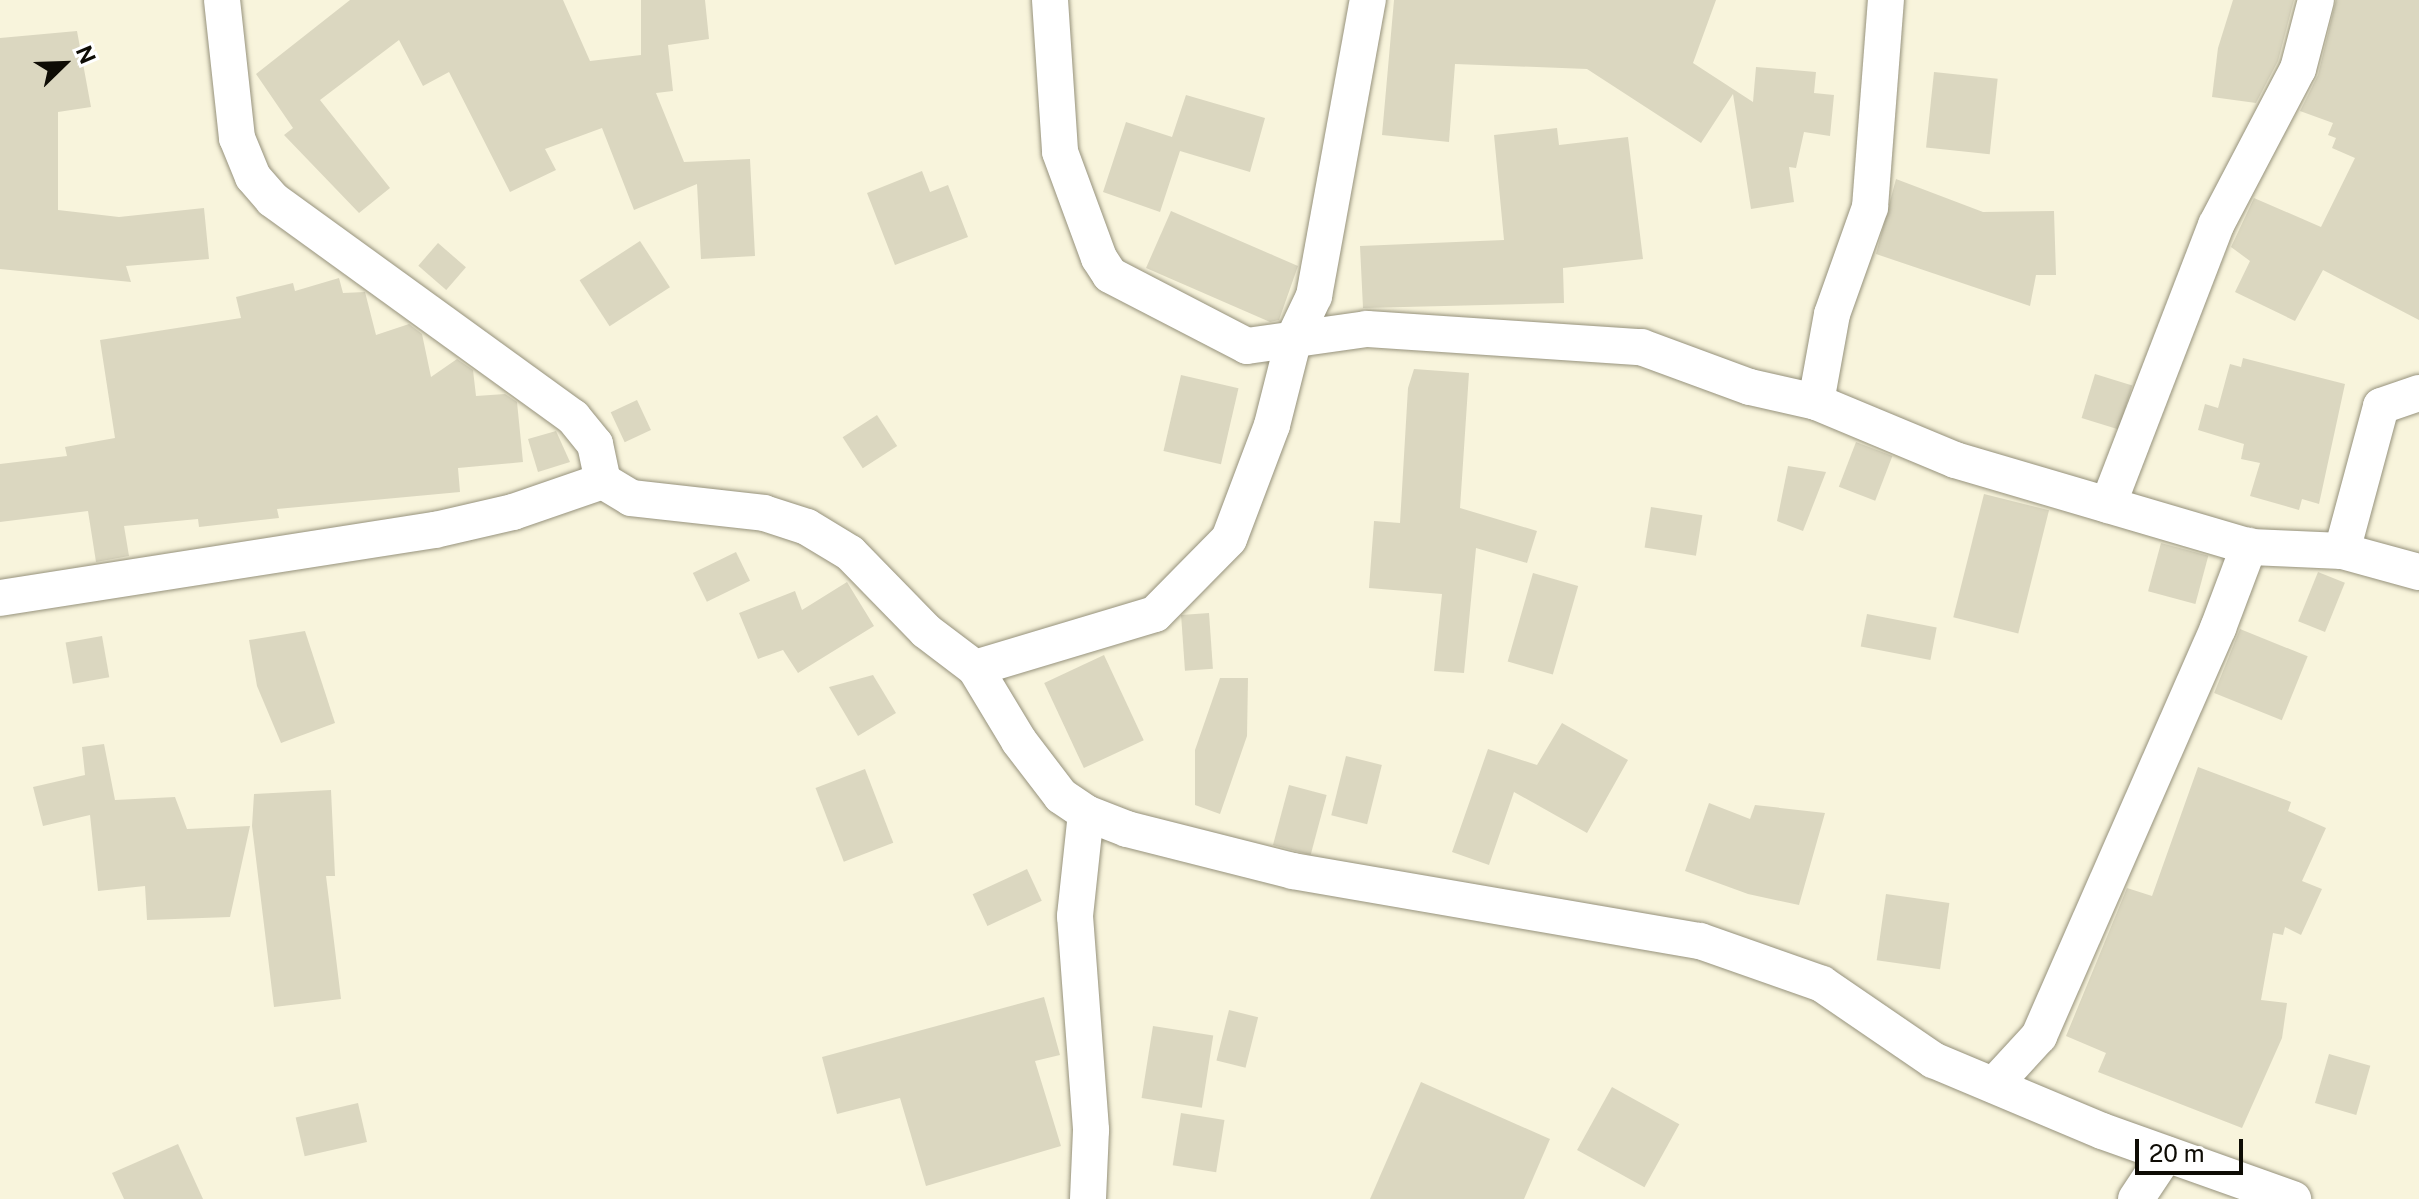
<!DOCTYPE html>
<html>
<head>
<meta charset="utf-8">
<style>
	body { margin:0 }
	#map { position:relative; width:2419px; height:1199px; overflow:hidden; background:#f8f4dc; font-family:"Public Sans",sans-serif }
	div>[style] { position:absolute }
	.building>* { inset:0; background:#dbd7c0; transform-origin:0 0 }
	.roads { filter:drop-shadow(0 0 2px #96927c) drop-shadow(0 0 2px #96927c) }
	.street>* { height:36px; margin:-18px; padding:0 18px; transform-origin:18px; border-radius:18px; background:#fff }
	span { translate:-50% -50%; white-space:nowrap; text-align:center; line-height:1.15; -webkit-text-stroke:6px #fff; paint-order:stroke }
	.north { position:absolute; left:24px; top:24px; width:80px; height:80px; -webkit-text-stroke:6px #fff; paint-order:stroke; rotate:67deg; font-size:22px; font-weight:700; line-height:32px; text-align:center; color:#0e0c05 }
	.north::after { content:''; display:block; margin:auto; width:28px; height:36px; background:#0e0c05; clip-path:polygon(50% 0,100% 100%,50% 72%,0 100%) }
	.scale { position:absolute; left:2135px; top:1139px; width:108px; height:36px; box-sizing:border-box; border:4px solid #0e0c05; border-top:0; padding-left:10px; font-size:24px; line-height:28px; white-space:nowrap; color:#0e0c05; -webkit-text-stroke:6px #fff; paint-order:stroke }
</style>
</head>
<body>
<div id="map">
	<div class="building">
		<i style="clip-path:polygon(350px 0,563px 0,590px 61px,641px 55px,641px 0,705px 0,709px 39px,668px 45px,673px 91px,656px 93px,684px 162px,750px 159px,755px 256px,701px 259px,697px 184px,634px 210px,602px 128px,545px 149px,556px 170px,510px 192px,449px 72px,423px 86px,399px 40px,320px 100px,390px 188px,359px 213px,284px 135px,293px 128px,256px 74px)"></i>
		<i style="clip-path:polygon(1394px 0,1716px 0,1693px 63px,1753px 102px,1756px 67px,1816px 72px,1814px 93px,1834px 95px,1830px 136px,1804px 132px,1796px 168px,1789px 167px,1794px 202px,1751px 209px,1733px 94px,1701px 143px,1587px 69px,1455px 64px,1449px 142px,1382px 135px)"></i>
		<i style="clip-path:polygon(2233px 0,2294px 0,2278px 61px,2256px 103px,2212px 97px,2218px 48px)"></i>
		<i style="clip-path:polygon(2336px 0,2419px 0,2419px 320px,2323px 270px,2295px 321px,2235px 292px,2250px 261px,2231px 247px,2254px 198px,2321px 227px,2355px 158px,2332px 148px,2336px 138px,2328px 135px,2333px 123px,2300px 111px,2318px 75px)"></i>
		<i style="clip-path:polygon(77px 31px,91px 107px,58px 112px,58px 210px,119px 217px,204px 208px,209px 259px,126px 266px,131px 282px,0 269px,0 38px)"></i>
		<i style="left:1934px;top:72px;width:64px;height:76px;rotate:6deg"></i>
		<i style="clip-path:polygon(1186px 95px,1265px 118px,1250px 172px,1180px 151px,1160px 212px,1103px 192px,1126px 122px,1172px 137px)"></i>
		<i style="clip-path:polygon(1557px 128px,1559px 145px,1628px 137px,1643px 259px,1563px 268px,1564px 303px,1363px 308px,1360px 246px,1504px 240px,1494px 135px)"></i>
		<i style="clip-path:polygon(922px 171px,930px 192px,948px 185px,968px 237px,895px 265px,867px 193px)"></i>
		<i style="clip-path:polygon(1896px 179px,1983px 212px,2054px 211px,2056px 275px,2036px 275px,2030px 306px,1876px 254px)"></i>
		<i style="clip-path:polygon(1171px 211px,1298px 266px,1279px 320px,1270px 322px,1146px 268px)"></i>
		<i style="left:640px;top:241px;width:55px;height:72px;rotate:57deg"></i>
		<i style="left:438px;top:243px;width:37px;height:30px;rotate:41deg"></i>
		<i style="clip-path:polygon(339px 278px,343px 293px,365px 292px,376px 335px,409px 324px,422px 334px,431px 377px,457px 359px,473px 370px,476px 396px,505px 394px,517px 402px,523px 462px,458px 468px,460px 492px,277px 509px,279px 518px,199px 527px,198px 519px,124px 526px,129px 556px,96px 562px,88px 511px,0 522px,0 464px,67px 456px,65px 447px,115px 438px,100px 340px,241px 318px,236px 297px,293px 283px,295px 291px)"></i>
		<i style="clip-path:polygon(2243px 358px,2345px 384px,2319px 504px,2302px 499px,2299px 510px,2250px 496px,2260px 463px,2241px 459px,2244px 444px,2198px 430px,2205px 404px,2218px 408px,2230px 364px,2241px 367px)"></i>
		<i style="clip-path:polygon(1414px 369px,1469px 373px,1460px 508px,1537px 531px,1527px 563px,1476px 548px,1464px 673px,1434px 671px,1442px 594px,1369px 588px,1374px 521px,1400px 523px,1408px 388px)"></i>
		<i style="left:2095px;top:374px;width:39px;height:46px;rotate:17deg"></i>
		<i style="left:1181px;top:375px;width:59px;height:78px;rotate:13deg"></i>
		<i style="left:637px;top:400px;width:33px;height:29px;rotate:65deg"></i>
		<i style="left:877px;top:415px;width:37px;height:41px;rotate:57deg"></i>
		<i style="clip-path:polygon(556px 431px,570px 462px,538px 472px,528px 439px)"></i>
		<i style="left:1856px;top:442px;width:39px;height:48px;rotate:21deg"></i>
		<i style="clip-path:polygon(1788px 466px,1826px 472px,1803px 531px,1777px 521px)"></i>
		<i style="left:1984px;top:494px;width:67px;height:127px;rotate:14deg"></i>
		<i style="left:1651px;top:507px;width:52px;height:41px;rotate:9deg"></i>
		<i style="left:2161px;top:543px;width:49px;height:50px;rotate:15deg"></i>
		<i style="left:736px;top:552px;width:32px;height:48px;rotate:64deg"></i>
		<i style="left:2318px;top:572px;width:29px;height:53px;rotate:22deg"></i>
		<i style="left:1533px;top:573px;width:47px;height:92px;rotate:16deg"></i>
		<i style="clip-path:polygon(847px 582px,874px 626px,798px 673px,783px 650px,758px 659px,739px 613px,795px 591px,802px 610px)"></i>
		<i style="left:1209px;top:613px;width:56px;height:28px;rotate:86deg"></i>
		<i style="left:1867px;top:614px;width:71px;height:33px;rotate:11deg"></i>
		<i style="left:2240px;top:629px;width:73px;height:69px;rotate:22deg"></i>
		<i style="clip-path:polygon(305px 631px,335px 723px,281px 743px,257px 686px,249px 640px)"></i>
		<i style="left:102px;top:636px;width:42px;height:37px;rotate:80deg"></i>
		<i style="left:1104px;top:655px;width:94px;height:66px;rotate:65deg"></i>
		<i style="clip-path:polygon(873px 675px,896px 713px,858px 736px,829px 687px)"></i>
		<i style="clip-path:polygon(1220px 678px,1248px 678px,1247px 736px,1220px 814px,1195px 805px,1195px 750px)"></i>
		<i style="clip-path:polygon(1562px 723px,1628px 760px,1587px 833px,1514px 792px,1489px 865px,1452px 852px,1488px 749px,1537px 765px)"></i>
		<i style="clip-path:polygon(104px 744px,115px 800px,175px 797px,187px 829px,250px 826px,230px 917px,147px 920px,145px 886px,98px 891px,90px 815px,43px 826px,33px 787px,85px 775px,82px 747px)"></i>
		<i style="left:1346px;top:756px;width:37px;height:61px;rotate:14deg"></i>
		<i style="clip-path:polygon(2198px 767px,2291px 802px,2288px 811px,2326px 828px,2302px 881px,2322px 889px,2301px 935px,2285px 927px,2283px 935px,2273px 933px,2261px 1000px,2287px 1003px,2282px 1038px,2242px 1128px,2098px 1072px,2106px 1053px,2066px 1036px,2127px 888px,2152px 896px)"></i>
		<i style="left:865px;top:769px;width:79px;height:53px;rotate:69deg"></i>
		<i style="left:1289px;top:785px;width:39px;height:62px;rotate:15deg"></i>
		<i style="clip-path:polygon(331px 790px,335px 876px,326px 876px,341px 999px,274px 1007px,252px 826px,254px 794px)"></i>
		<i style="clip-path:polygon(1709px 803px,1750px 819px,1755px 805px,1825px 813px,1799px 905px,1748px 894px,1685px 871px)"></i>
		<i style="left:1027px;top:869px;width:35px;height:60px;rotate:65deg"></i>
		<i style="left:1886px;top:894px;width:64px;height:67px;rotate:8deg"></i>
		<i style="clip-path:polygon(1044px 997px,1060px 1055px,1035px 1061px,1061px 1146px,926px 1186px,900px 1098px,837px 1114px,822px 1057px)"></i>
		<i style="left:1229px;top:1010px;width:30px;height:52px;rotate:14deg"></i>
		<i style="left:1153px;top:1026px;width:61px;height:73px;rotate:9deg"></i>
		<i style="left:2329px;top:1054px;width:43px;height:51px;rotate:16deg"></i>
		<i style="clip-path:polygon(1421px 1082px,1550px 1139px,1524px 1199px,1370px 1199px)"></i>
		<i style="left:1612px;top:1087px;width:77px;height:72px;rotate:29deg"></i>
		<i style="left:358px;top:1103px;width:40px;height:64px;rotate:77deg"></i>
		<i style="left:1181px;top:1113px;width:44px;height:53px;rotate:9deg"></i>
		<i style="clip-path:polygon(178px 1144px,203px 1199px,124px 1199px,112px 1173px)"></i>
	</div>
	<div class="roads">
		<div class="street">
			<i style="left:222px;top:0;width:139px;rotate:83.8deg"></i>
			<i style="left:237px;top:138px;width:42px;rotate:67.7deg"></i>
			<i style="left:253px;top:177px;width:30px;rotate:49deg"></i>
			<i style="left:273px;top:200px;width:370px;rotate:35.9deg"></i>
			<i style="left:573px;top:417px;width:35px;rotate:51deg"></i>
			<i style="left:595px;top:444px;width:38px;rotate:78deg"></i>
			<i style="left:1050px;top:0;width:152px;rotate:86.2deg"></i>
			<i style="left:1060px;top:152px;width:113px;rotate:69.8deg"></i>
			<i style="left:1099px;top:258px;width:20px;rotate:57deg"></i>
			<i style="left:1110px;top:275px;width:154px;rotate:27.4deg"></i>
			<i style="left:1247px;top:346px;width:121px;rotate:-8.1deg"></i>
			<i style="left:1367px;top:329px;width:275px;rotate:3.8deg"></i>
			<i style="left:1641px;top:347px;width:116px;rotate:20.2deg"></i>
			<i style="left:1750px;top:387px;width:68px;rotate:12.8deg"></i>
			<i style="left:1816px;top:402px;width:151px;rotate:22.6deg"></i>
			<i style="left:1955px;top:460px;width:309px;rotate:16.4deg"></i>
			<i style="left:2251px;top:547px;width:91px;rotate:2.5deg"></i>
			<i style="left:2342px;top:551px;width:80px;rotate:15.3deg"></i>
			<i style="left:1816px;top:402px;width:89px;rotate:-79.7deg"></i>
			<i style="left:1832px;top:314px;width:114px;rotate:-70.4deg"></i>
			<i style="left:1870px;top:207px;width:208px;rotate:-85.6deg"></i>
			<i style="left:2108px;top:505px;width:300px;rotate:-68.9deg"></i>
			<i style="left:2216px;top:225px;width:176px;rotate:-62.3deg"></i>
			<i style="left:2298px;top:69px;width:71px;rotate:-75.4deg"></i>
			<i style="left:2342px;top:551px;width:150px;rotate:-74.9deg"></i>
			<i style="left:2381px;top:406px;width:40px;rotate:-18.9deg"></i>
			<i style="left:0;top:598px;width:440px;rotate:-8.9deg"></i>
			<i style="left:435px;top:530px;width:80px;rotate:-13deg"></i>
			<i style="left:513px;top:512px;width:95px;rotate:-19deg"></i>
			<i style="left:603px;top:481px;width:33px;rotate:31deg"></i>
			<i style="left:631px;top:498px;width:134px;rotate:6.4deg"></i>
			<i style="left:764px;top:513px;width:45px;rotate:18deg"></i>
			<i style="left:807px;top:527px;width:50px;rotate:31.2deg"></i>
			<i style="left:850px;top:553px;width:109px;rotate:45.7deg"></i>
			<i style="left:926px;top:631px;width:61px;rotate:37.1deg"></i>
			<i style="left:975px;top:668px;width:85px;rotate:58.9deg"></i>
			<i style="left:1019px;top:741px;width:69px;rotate:52.6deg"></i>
			<i style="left:1061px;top:796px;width:30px;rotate:34deg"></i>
			<i style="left:1086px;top:813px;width:44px;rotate:21.3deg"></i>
			<i style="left:1127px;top:829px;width:171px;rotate:14.2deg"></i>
			<i style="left:1293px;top:871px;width:413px;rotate:9.8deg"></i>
			<i style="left:1700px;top:941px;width:129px;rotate:19.4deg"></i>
			<i style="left:1822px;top:984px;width:135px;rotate:34.4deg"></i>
			<i style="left:1933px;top:1060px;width:183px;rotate:22.8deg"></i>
			<i style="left:2102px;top:1131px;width:203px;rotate:19.6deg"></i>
			<i style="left:975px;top:668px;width:188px;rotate:-16.7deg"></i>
			<i style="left:1155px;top:614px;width:105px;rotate:-45.4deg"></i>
			<i style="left:1229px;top:539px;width:122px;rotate:-69.3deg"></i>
			<i style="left:1272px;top:425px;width:90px;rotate:-75.8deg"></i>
			<i style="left:1294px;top:338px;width:47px;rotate:-64.5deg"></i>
			<i style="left:1314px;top:296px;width:301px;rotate:-79.7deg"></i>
			<i style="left:1086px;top:813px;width:104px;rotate:96.1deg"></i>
			<i style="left:1075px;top:916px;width:215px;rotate:85.7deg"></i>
			<i style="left:1091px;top:1130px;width:69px;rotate:92.5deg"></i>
			<i style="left:1994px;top:1085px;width:67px;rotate:-47.4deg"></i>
			<i style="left:2039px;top:1036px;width:446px;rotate:-66.3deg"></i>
			<i style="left:2218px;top:628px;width:88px;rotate:-69.3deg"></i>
			<i style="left:2136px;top:1199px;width:54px;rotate:-56.3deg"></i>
		</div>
	</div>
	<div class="north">N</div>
	<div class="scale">20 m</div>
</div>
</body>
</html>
